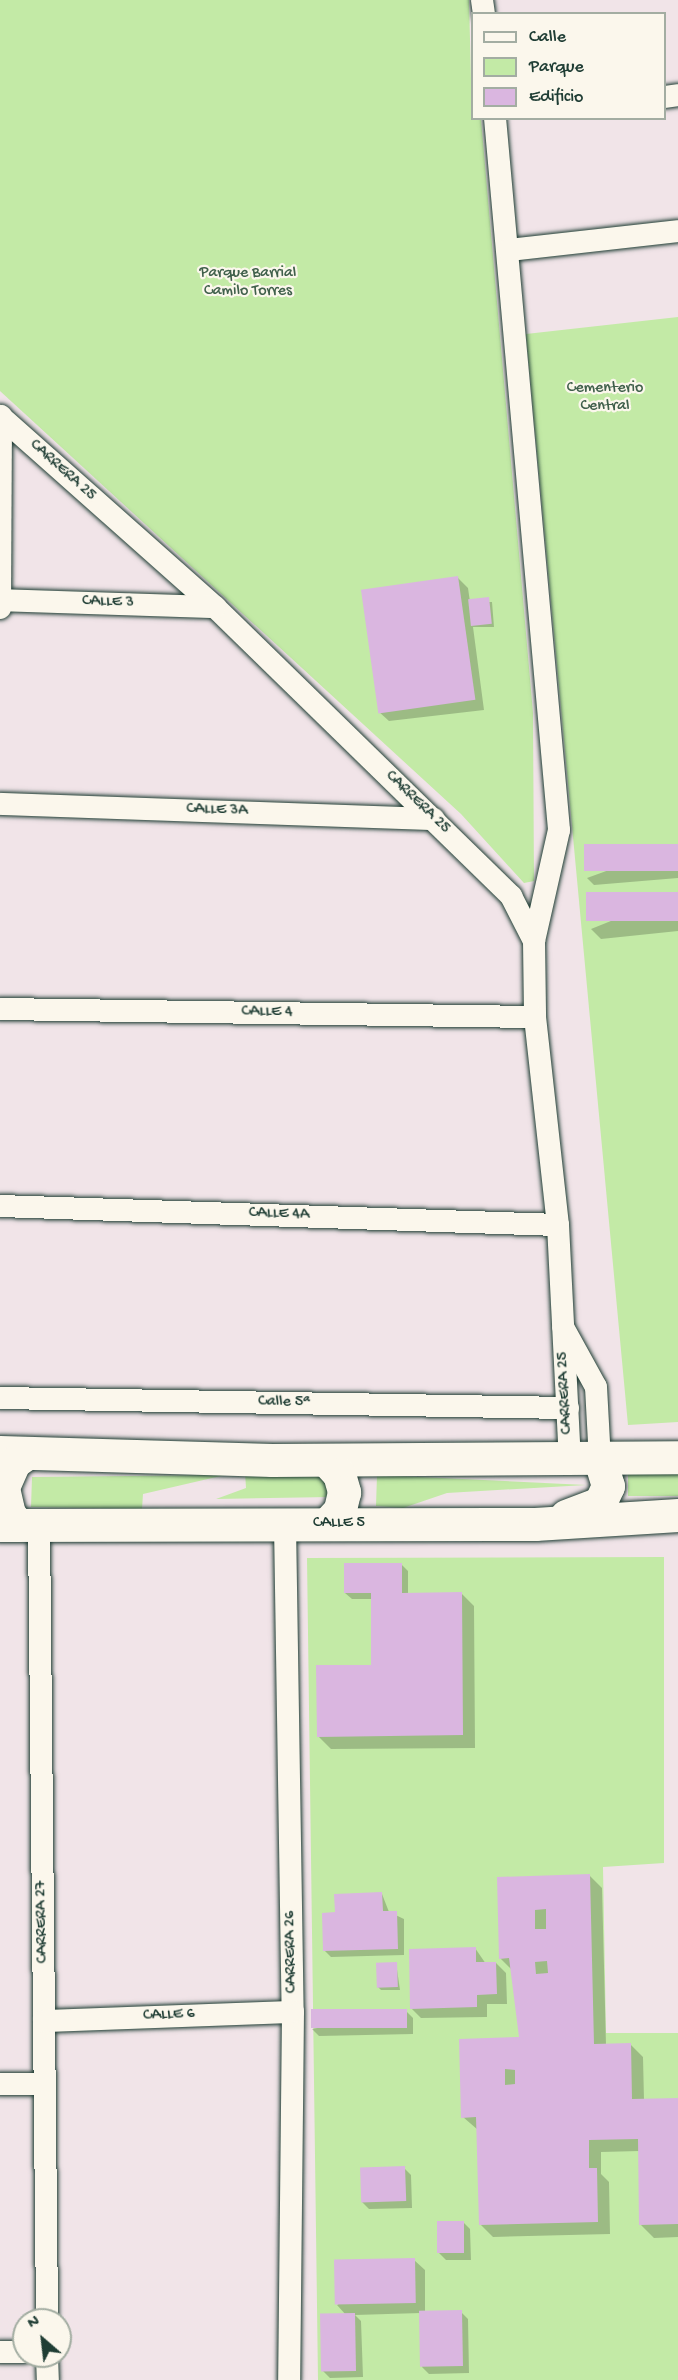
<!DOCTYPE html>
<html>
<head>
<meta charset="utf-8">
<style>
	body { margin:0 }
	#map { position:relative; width:678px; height:2380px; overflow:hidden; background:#f1e4e8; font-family:"Gochi Hand",sans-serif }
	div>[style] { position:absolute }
	.green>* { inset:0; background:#c3eaa6; transform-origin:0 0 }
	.shadow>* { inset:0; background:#0003 }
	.building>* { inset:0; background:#dab6e0; transform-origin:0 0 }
	.roads { filter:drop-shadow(0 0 2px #1f3d34) drop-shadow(0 0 2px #1f3d34) }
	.minor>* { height:22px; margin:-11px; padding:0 11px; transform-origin:11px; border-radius:11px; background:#fbf7ec }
	.secondary>* { height:33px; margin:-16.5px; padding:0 16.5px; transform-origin:16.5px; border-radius:16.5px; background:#fbf7ec }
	span { translate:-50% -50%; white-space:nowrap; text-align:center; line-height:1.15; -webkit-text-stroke:4.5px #fbf7ec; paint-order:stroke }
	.park-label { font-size:16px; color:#40604b }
	.street-label { font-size:16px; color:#1f3d34 }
	.legend { position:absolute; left:471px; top:12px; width:195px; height:108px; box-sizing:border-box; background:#fbf7ec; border:2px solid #a3ada2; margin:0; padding:8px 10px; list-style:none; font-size:18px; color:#1f3d34 }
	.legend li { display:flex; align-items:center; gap:12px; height:30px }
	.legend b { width:30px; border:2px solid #a3ada2 }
	.north { position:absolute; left:12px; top:2308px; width:60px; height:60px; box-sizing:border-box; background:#fbf7ec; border:2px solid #a3ada2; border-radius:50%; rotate:332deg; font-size:16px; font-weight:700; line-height:24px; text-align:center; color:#1f3d34 }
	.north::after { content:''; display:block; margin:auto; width:21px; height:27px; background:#1f3d34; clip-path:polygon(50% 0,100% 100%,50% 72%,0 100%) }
</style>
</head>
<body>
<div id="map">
	<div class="green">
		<i style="clip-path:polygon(0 0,469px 0,472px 118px,481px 119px,533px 713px,534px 881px,524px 883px,461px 814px,0 391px)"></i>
		<i style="clip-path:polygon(678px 317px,678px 1422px,628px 1425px,526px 334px)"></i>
		<i style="clip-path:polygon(245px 1472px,330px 1476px,331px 1497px,216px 1499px,246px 1488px)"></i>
		<i style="left:678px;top:1474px;width:22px;height:50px;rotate:90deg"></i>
		<i style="clip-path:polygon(225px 1475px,143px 1494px,142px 1509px,31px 1507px,32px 1477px)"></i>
		<i style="clip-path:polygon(377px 1475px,586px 1485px,447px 1493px,403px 1508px,376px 1506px)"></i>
		<i style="clip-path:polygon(664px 1557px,664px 1863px,603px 1867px,606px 2033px,678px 2033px,678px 2380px,318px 2380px,307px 1558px)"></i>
	</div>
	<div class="shadow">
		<i style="clip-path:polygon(458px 578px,468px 588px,470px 602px,492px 602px,494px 627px,473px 627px,484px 710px,389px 721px,378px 711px)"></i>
		<i style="clip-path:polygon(678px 845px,678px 878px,594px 885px,587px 878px)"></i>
		<i style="clip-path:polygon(678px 894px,678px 931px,601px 939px,591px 929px)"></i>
		<i style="clip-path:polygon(401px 1564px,408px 1571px,408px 1594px,461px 1593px,474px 1606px,475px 1748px,331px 1749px,318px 1736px,373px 1666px,372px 1599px,352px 1599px,345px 1593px)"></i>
		<i style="clip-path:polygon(589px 1875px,602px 1888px,606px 2045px,630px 2044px,643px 2057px,644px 2100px,678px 2099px,678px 2237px,654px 2238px,641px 2225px,639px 2151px,601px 2152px,601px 2174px,609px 2182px,610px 2234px,493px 2237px,480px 2224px,478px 2130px,463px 2117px,520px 2038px,512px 1970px,500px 1958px,499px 1878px)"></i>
		<i style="clip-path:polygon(382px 1894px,389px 1912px,404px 1919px,404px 1955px,331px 1957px,324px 1950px,336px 1914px)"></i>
		<i style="clip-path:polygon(475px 1948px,486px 1964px,496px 1963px,506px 1973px,507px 2004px,487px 2004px,487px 2017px,421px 2018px,411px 2008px)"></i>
		<i style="clip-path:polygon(396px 1963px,400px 1990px,381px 1990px,378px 1987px)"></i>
		<i style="clip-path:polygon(406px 2011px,413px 2018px,413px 2034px,319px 2036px,312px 2029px)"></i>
		<i style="clip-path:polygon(404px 2168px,411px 2175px,412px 2208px,369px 2209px,362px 2202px)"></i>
		<i style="clip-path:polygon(463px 2222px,470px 2229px,471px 2260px,446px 2260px,439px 2253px)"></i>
		<i style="clip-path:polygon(414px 2260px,425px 2270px,425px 2312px,461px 2312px,468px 2319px,469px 2373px,429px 2374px,422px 2367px,421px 2313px,355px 2315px,361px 2321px,363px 2377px,330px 2378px,323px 2371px,346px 2315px,337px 2305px)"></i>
	</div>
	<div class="building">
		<i style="left:458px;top:576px;width:125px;height:98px;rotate:82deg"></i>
		<i style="left:489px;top:597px;width:27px;height:21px;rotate:84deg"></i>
		<i style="left:678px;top:844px;width:27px;height:94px;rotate:90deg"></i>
		<i style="left:678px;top:892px;width:29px;height:92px;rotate:90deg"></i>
		<i style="clip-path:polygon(344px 1563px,402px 1563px,402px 1593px,462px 1592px,463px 1735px,317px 1737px,316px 1665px,371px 1665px,371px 1593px,344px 1593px)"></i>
		<i style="clip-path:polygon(evenodd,590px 1874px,594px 2044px,631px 2043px,632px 2099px,678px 2098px,678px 2224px,639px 2225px,638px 2139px,589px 2140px,589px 2168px,597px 2168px,598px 2222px,479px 2225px,476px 2117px,461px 2118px,459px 2039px,519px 2037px,509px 1958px,499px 1959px,497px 1877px,590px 1874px,546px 1909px,546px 1929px,535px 1929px,535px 1910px,546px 1909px,590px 1874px,547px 1961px,548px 1973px,536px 1974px,535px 1962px,547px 1961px,590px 1874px,505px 2069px,515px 2070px,515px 2084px,505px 2085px,505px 2069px)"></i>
		<i style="clip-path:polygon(382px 1892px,383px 1911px,397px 1911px,398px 1949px,323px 1951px,322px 1913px,335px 1912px,334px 1894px)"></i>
		<i style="clip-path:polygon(476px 1947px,476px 1962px,496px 1962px,497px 1994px,477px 1995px,477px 2007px,410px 2009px,409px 1949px)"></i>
		<i style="left:397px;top:1962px;width:25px;height:21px;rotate:88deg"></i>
		<i style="left:407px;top:2009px;width:19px;height:96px;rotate:90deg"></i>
		<i style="left:405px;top:2166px;width:35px;height:45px;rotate:88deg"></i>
		<i style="left:464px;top:2221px;width:32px;height:27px;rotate:90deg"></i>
		<i style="left:415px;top:2258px;width:45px;height:81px;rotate:89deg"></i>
		<i style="left:462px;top:2310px;width:56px;height:43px;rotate:89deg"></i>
		<i style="left:355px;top:2313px;width:58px;height:35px;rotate:89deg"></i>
	</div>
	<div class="roads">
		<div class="minor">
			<i style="left:482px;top:0;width:14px;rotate:82deg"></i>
			<i style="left:664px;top:97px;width:14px;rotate:-8deg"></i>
			<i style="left:495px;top:118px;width:715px;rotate:84.86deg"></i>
			<i style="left:559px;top:830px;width:114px;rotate:102.7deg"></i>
			<i style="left:509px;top:250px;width:170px;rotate:-6.4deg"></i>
			<i style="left:0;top:416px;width:288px;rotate:41.6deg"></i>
			<i style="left:215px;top:607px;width:414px;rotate:44.3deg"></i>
			<i style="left:511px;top:896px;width:51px;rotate:62.9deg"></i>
			<i style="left:534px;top:941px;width:76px;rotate:89.2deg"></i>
			<i style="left:535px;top:1017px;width:209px;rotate:83.7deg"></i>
			<i style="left:558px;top:1225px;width:236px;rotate:87.1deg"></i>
			<i style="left:0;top:600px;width:215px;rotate:1.9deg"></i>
			<i style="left:0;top:608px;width:192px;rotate:-89.7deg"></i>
			<i style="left:0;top:804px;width:434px;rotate:2deg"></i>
			<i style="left:0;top:1009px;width:535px;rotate:0.86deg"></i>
			<i style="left:0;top:1206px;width:558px;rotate:1.95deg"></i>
			<i style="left:563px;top:1327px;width:68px;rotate:61.2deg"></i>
			<i style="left:596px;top:1387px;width:73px;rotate:86.9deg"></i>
			<i style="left:0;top:1398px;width:568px;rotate:1.01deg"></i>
			<i style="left:285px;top:1524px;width:488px;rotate:89.1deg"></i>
			<i style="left:293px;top:2012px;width:368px;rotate:90.6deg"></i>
			<i style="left:39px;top:1525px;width:795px;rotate:89.42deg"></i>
			<i style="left:44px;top:2021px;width:249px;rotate:-2.1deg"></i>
			<i style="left:0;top:2084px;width:45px"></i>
			<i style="left:0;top:2352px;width:24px"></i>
			<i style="left:47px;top:2356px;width:24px;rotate:88deg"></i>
		</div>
		<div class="secondary">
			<i style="left:0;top:1452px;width:272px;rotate:1.7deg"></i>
			<i style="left:272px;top:1460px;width:406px;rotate:-0.4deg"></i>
			<i style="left:326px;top:1460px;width:19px;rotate:47deg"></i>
			<i style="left:339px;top:1474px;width:19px;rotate:74deg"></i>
			<i style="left:344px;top:1492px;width:18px;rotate:103deg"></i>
			<i style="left:340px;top:1510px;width:19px;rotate:133deg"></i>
			<i style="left:566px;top:1516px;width:36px;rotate:-21deg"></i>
			<i style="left:600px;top:1503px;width:19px;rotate:-65deg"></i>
			<i style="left:608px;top:1486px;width:27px;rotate:-107deg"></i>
			<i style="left:0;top:1525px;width:535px;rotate:-0.11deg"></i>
			<i style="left:535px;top:1524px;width:143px;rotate:-3.6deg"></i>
			<i style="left:18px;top:1525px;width:14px;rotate:-129deg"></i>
			<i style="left:9px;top:1514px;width:28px;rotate:-103deg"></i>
			<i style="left:3px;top:1487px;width:27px;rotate:-66deg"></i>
			<i style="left:14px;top:1462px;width:14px;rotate:-34deg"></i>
		</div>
	</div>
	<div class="park-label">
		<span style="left:248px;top:283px">Parque Barrial<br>Camilo Torres</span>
		<span style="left:605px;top:398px">Cementerio<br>Central</span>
	</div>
	<div class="street-label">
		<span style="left:62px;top:471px;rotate:42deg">CARRERA 25</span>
		<span style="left:108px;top:603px;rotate:2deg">CALLE 3</span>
		<span style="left:417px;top:803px;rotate:44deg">CARRERA 25</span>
		<span style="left:217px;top:811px;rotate:2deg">CALLE 3A</span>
		<span style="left:267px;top:1013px;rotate:1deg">CALLE 4</span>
		<span style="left:279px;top:1215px;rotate:2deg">CALLE 4A</span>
		<span style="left:566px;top:1393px;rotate:-93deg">CARRERA 25</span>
		<span style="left:284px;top:1403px;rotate:1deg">Calle 5ª</span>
		<span style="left:339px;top:1524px">CALLE 5</span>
		<span style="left:43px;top:1922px;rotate:-91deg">CARRERA 27</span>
		<span style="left:292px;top:1952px;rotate:-91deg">CARRERA 26</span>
		<span style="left:169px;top:2016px;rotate:-2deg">CALLE 6</span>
	</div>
	<ul class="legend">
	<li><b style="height:8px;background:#fbf7ec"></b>Calle</li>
	<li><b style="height:16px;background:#c3eaa6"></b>Parque</li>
	<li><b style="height:16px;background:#dab6e0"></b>Edificio</li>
	</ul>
	<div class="north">N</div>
</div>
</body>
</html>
